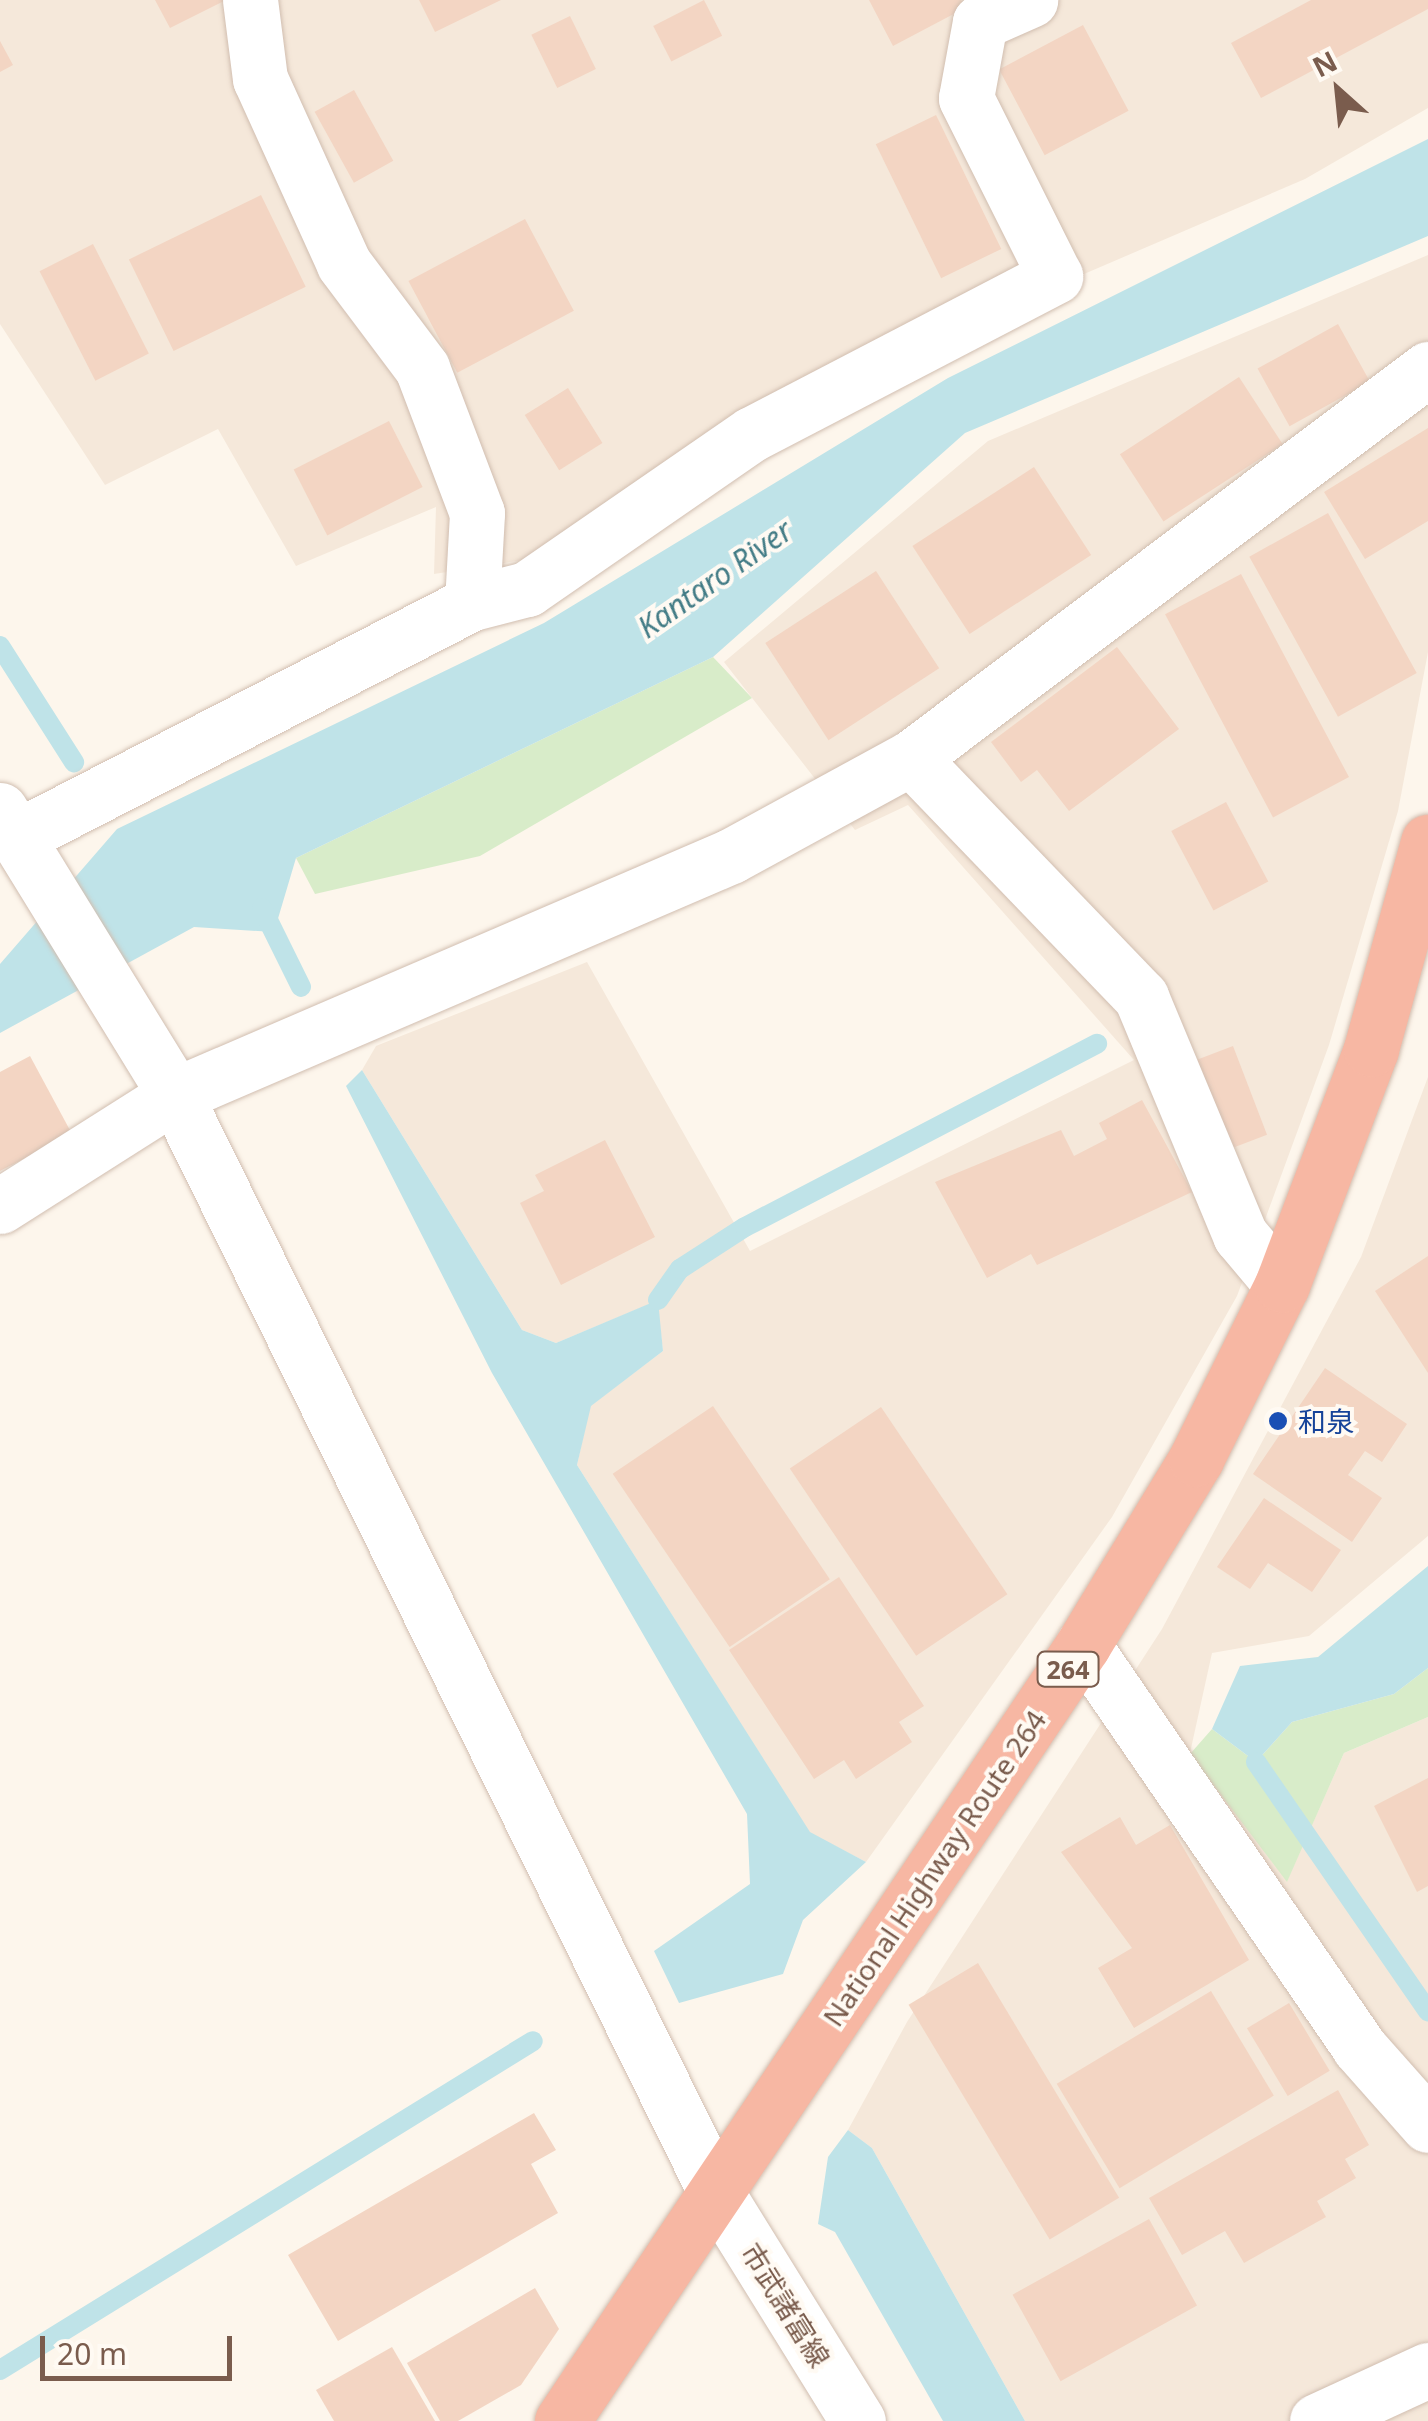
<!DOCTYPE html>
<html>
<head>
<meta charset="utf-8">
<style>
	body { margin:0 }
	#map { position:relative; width:1428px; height:2421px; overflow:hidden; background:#fdf6ec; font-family:"Noto Sans","Noto Sans JP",sans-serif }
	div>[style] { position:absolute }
	.residential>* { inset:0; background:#f5e8da }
	.green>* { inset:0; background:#d8ecc9 }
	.water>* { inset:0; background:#bfe3e8 }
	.stream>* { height:20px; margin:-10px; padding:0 10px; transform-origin:10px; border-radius:10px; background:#bfe3e8 }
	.building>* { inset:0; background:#f3d5c3; transform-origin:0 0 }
	.roads { filter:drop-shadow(0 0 2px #d1beb0) drop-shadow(0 0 2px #d1beb0) }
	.street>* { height:55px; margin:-27.5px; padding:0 27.5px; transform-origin:27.5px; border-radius:27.5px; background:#fff }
	.secondary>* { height:55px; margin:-27.5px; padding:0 27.5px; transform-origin:27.5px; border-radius:27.5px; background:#fff }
	.highway>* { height:55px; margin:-27.5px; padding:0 27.5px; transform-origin:27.5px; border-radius:27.5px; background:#f7b7a3 }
	.dots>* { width:28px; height:28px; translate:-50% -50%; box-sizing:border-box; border:5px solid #fffaf3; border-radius:50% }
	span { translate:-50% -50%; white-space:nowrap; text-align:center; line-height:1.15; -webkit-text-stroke:8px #fffaf3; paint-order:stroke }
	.shield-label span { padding:2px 8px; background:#fffaf3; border:2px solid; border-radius:8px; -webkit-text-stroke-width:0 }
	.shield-label { font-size:25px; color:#7a5c4d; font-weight:700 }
	.transit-label { font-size:28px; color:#164399 }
	.left { translate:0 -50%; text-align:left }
	.street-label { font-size:28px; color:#7a5c4d }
	.water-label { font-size:30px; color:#437c86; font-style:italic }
	.north { position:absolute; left:1288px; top:40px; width:100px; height:100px; -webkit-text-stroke:8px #fffaf3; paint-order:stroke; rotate:333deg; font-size:28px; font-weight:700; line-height:40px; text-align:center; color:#7a5c4d }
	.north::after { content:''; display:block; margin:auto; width:35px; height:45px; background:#7a5c4d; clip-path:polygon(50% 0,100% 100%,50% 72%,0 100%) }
	.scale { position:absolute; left:40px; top:2336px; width:192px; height:45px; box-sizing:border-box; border:5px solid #7a5c4d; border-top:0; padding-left:12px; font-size:30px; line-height:35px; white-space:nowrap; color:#7a5c4d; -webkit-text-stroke:8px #fffaf3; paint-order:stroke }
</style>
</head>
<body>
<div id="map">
	<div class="residential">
		<i style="clip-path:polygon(0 0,1428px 0,1428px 108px,1305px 179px,726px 428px,529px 559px,434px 574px,436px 507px,296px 566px,218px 429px,105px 485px,0 324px)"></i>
		<i style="clip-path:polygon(1428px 255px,1428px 652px,1398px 811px,1329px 1045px,1237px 1296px,1112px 1517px,866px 1862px,810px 1833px,577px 1465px,590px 1406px,663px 1351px,657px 1301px,556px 1343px,522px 1330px,362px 1070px,376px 1046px,587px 962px,750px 1251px,1134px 1060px,908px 805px,855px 830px,724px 662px,988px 441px)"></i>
		<i style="clip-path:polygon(1428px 1077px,1428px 1536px,1309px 1636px,1212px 1653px,1190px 1753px,1287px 1881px,1344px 1753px,1428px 1717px,1428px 2421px,1025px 2421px,872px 2148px,848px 2130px,907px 2022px,1162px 1629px,1361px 1257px)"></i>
	</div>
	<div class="green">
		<i style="clip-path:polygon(713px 657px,752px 698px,480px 856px,315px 894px,296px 858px)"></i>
		<i style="clip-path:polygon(1428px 1668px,1428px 1717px,1344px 1753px,1287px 1882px,1190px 1754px,1212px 1729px,1256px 1762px,1292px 1722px,1394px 1694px)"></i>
	</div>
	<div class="water">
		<i style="clip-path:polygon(1428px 139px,1428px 236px,965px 433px,713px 657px,296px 858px,274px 932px,194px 927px,0 1033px,0 964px,117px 829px,544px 623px,948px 378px)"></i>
		<i style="clip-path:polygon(362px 1070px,522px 1330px,556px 1343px,658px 1300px,663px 1351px,591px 1406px,577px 1465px,810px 1832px,866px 1862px,803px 1920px,783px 1974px,679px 2003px,654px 1951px,750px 1884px,747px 1814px,492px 1373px,346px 1086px)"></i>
		<i style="clip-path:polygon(1428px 1566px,1428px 1668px,1394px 1694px,1292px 1722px,1256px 1762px,1212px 1729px,1240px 1666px,1318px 1657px)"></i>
		<i style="clip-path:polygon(848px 2130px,872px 2148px,1025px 2421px,943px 2421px,835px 2232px,818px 2224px,828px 2157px)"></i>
	</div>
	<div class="stream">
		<i style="left:0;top:646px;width:138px;rotate:57.5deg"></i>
		<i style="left:262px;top:908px;width:88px;rotate:63.7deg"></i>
		<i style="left:658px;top:1300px;width:38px;rotate:-55deg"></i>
		<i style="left:680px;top:1269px;width:77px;rotate:-32.9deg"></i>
		<i style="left:745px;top:1227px;width:397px;rotate:-27.5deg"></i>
		<i style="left:1256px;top:1762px;width:303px;rotate:55.4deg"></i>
		<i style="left:0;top:2370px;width:626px;rotate:-31.69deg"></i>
	</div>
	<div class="building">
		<i style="clip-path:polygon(155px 0,226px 0,170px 28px)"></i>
		<i style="clip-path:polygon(419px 0,501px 0,435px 32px)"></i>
		<i style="left:704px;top:0;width:40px;height:57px;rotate:63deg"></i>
		<i style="clip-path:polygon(869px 0,961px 0,965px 8px,893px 46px)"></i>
		<i style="clip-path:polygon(1311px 0,1428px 0,1428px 9px,1261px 98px,1231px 43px)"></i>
		<i style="left:570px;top:16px;width:59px;height:43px;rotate:64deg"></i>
		<i style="left:1083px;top:25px;width:97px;height:95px;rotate:62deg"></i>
		<i style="clip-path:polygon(0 41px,13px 65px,0 72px)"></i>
		<i style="left:354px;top:90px;width:81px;height:45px;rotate:61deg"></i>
		<i style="left:936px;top:115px;width:149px;height:67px;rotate:64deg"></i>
		<i style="left:261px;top:195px;width:102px;height:147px;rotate:64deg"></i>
		<i style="left:525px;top:219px;width:104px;height:132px;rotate:62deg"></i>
		<i style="left:93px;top:244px;width:123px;height:60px;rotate:63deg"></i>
		<i style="left:1338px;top:324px;width:66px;height:92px;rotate:61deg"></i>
		<i style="left:1239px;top:377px;width:80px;height:142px;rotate:57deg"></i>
		<i style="left:568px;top:388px;width:65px;height:51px;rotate:58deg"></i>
		<i style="left:389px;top:421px;width:74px;height:107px;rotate:63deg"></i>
		<i style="clip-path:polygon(1428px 428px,1428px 521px,1365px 559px,1324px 492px)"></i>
		<i style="left:1034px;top:467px;width:105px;height:145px;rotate:57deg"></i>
		<i style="left:1328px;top:513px;width:183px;height:90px;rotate:61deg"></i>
		<i style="left:876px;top:571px;width:116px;height:132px;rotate:57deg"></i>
		<i style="left:1241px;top:574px;width:230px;height:86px;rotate:62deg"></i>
		<i style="clip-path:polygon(1117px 647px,1179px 729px,1069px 811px,1037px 770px,1021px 782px,991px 742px)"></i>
		<i style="left:1226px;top:802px;width:90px;height:62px;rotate:62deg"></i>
		<i style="left:1233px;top:1046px;width:95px;height:40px;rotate:69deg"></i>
		<i style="clip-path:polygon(30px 1056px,72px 1134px,0 1171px,0 1072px)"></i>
		<i style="clip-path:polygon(1142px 1100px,1192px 1192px,1037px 1265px,1031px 1254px,987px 1278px,935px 1182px,1061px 1130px,1074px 1156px,1107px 1139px,1099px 1123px)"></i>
		<i style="clip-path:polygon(605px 1140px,655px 1237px,561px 1285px,520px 1203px,544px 1191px,535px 1175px)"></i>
		<i style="clip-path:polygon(1428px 1256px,1428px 1373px,1375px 1291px)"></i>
		<i style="clip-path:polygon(1325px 1368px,1407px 1424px,1382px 1462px,1365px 1451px,1348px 1475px,1382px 1498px,1352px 1542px,1253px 1474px)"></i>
		<i style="left:713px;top:1406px;width:209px;height:121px;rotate:56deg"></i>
		<i style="left:881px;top:1407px;width:226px;height:110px;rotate:56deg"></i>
		<i style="clip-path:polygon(1264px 1498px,1341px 1550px,1312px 1592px,1268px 1563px,1250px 1589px,1217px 1567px)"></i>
		<i style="clip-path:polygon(839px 1577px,924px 1706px,899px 1722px,912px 1742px,856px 1779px,844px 1760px,814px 1779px,729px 1650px)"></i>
		<i style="clip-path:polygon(1428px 1778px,1428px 1886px,1417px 1892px,1374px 1806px)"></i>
		<i style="clip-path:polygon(1120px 1817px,1136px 1845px,1170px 1825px,1249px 1960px,1134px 2028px,1098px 1968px,1132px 1948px,1061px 1852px)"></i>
		<i style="left:978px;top:1963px;width:274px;height:81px;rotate:59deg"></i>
		<i style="left:1211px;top:1991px;width:122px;height:180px;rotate:59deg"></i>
		<i style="left:1289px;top:2003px;width:79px;height:49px;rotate:59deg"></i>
		<i style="clip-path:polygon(1338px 2090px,1369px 2145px,1345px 2159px,1356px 2178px,1317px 2201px,1326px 2217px,1244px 2263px,1225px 2231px,1182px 2255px,1149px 2198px)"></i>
		<i style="clip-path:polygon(534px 2113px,556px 2150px,531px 2164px,558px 2213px,338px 2341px,288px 2255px)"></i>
		<i style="left:1149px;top:2219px;width:99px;height:156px;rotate:61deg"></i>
		<i style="clip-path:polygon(535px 2288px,559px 2329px,521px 2385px,458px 2421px,440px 2421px,407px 2363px)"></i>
		<i style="clip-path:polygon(392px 2347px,435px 2421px,334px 2421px,316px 2390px)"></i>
	</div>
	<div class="roads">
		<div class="street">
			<i style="left:472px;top:603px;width:57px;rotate:-14.3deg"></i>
			<i style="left:527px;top:589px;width:273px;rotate:-34.6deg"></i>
			<i style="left:752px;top:434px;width:342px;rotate:-27.5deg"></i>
			<i style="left:1055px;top:276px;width:199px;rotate:-116.6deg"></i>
			<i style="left:966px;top:98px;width:77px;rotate:-79.6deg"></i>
			<i style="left:980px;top:22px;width:55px;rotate:-23.7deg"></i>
			<i style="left:911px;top:758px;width:332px;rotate:46.1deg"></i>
			<i style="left:1141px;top:997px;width:258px;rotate:67.4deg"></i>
			<i style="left:1240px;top:1235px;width:65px;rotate:50deg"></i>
			<i style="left:17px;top:837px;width:512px;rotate:-27.22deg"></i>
			<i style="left:472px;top:603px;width:90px;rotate:-86.8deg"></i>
			<i style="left:477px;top:513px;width:155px;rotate:-110.8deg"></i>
			<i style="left:422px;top:368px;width:130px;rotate:-126.9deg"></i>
			<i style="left:344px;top:264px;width:203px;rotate:-114.4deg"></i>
			<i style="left:260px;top:79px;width:80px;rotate:-97.2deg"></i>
			<i style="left:0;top:1206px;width:207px;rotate:-32.4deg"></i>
			<i style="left:175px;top:1095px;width:605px;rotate:-23.26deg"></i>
			<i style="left:731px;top:856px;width:205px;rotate:-28.6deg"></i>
			<i style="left:911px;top:758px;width:647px;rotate:-36.96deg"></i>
			<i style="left:1083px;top:1645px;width:488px;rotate:55.5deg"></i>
			<i style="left:1359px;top:2047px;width:104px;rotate:48.5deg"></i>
			<i style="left:1317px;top:2421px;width:122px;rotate:-24.7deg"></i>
		</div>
		<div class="secondary">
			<i style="left:0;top:810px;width:334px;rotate:58.4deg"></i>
			<i style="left:175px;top:1095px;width:1220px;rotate:63.77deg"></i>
			<i style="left:714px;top:2189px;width:273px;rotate:58.2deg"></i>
		</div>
		<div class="highway">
			<i style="left:562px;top:2421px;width:935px;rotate:-56.12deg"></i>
			<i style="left:1083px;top:1645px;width:218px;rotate:-58.7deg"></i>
			<i style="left:1196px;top:1459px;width:194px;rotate:-63.7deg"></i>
			<i style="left:1282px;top:1285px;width:252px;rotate:-69.3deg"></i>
			<i style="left:1371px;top:1049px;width:215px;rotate:-74.6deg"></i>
		</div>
	</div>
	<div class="dots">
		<i style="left:1278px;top:1421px;background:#1a4fb4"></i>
	</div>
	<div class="shield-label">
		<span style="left:1068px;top:1669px">264</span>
	</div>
	<div class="transit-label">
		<span class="left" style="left:1298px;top:1421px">和泉</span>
	</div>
	<div class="street-label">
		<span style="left:934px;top:1868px;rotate:-56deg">National Highway Route 264</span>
		<span style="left:786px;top:2305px;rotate:58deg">市武諸富線</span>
	</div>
	<div class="water-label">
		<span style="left:715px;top:579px;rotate:-35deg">Kantaro River</span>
	</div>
	<div class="north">N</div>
	<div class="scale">20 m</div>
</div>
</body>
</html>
